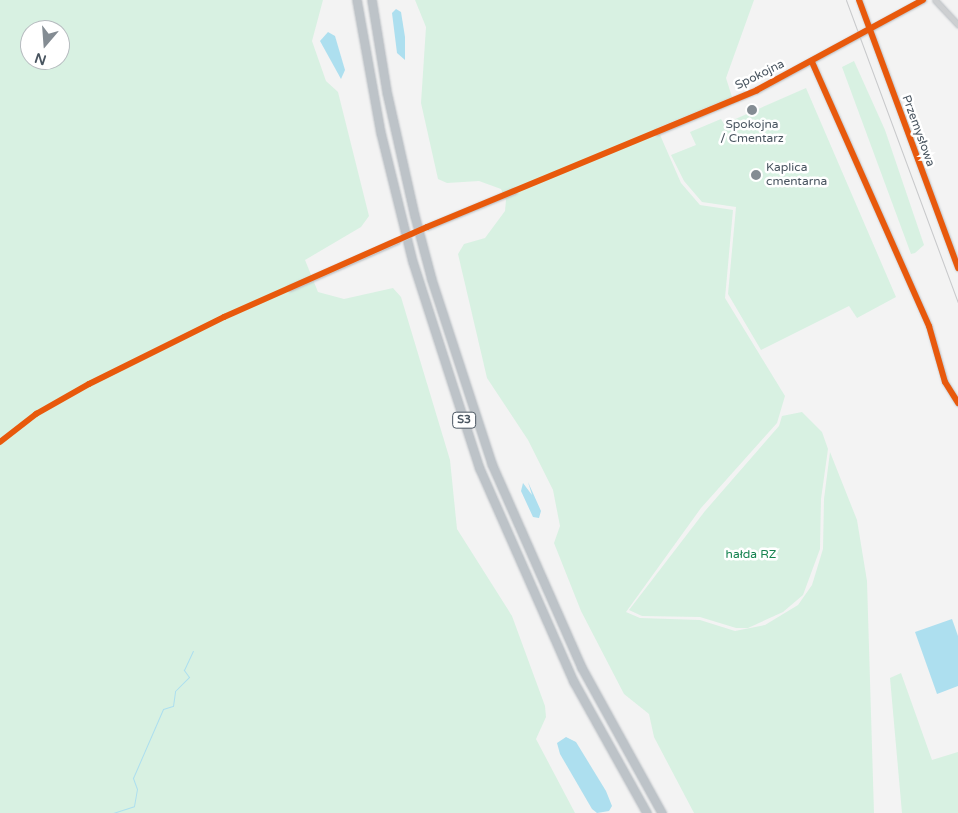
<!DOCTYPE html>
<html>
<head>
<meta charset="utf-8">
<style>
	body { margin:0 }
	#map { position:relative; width:958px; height:813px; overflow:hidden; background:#f3f3f3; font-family:"Varela Round",sans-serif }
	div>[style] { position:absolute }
	.green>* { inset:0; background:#d8f1e2 }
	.water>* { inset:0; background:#addfef }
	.stream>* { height:1px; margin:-0.5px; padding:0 0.5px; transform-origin:0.5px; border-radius:0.5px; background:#addfef }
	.roads { filter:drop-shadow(0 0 1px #b8bdc2) drop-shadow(0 0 1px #b8bdc2) }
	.minor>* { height:5px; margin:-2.5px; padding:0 2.5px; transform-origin:2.5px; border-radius:2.5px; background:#cdcfd1 }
	.highway>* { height:8px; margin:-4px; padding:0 4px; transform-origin:4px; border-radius:4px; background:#bdc3c8 }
	.rail>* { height:1px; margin:-0.5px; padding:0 0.5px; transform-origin:0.5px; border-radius:0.5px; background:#c8c9cb }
	.minor-bridge>* { height:5px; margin:-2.5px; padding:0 2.5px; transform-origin:2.5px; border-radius:2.5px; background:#cdcfd1 }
	.cycleway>* { height:6px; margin:-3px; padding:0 3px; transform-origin:3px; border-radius:3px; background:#e8590c }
	.dots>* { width:14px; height:14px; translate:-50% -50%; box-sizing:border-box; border:2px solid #fff; border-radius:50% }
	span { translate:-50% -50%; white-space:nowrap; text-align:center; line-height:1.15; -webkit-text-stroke:5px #fff; paint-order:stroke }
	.shield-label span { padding:1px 4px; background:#fff; border:1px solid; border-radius:4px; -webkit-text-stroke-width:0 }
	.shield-label { font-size:11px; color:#495560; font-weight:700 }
	.street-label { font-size:12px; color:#495560 }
	.poi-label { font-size:12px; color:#495560 }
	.left { translate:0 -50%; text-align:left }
	.park-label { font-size:12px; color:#178451 }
	.north { position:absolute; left:20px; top:20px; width:50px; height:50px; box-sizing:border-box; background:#fff; border:1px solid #b6bbbf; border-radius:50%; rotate:198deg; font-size:14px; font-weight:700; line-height:20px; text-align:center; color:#495560 }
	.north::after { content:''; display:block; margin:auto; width:18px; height:22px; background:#848c93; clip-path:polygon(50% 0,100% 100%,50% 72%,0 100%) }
</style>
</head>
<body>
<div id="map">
	<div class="green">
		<i style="clip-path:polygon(evenodd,0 0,323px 0,312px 41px,326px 81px,338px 92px,369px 216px,361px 227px,305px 260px,318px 292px,344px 299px,393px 288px,401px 297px,450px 460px,457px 529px,512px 616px,545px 706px,546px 717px,536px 739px,575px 813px,0 813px,0 0,30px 30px,60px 30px,60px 60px,30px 60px,30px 30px)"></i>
		<i style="clip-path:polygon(415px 0,754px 0,726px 78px,732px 97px,657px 128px,681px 183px,700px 205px,733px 210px,725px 298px,785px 396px,777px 423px,701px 508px,626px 612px,640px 618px,700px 620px,735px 631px,765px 625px,798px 605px,812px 585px,823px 549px,824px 499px,830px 452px,857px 520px,867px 581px,874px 813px,694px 813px,654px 737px,649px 714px,624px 694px,581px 611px,554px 543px,560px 526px,553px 490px,528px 440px,487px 378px,458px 254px,464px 244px,485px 238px,505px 211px,506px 200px,501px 189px,479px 181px,447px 183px,438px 179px,421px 103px,426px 27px)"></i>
		<i style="clip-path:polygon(854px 61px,885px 130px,924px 245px,915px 253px,911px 254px,842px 67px)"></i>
		<i style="clip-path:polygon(806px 88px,896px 297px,857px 318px,849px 306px,761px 350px,728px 294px,736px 207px,702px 202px,684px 181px,671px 155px,696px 145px,690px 132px,721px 119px,724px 124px)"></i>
		<i style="clip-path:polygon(802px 412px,822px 432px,828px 449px,821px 499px,820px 549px,803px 595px,783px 612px,748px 628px,736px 628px,700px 617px,642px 616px,629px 610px,705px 511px,779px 426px,782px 416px)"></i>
		<i style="clip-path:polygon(901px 673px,932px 760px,958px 752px,958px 813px,902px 813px,890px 678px)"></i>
	</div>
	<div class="water">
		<i style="clip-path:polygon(396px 9px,401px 12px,405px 37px,405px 60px,397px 53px,392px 13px)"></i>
		<i style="clip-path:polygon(328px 32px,335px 36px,345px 70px,341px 79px,320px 41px)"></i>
		<i style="clip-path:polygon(528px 482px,541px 511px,539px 518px,533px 517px,521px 491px,523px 483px,532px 495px)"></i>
		<i style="clip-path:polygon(952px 619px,958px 636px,958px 686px,937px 694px,915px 632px)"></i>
		<i style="clip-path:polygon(566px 737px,576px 742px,606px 791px,612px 806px,609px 811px,597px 813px,592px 809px,560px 754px,557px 743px)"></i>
	</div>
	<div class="stream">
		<i style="left:113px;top:813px;width:22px;rotate:-18deg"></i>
		<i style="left:134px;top:806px;width:17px;rotate:-80deg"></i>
		<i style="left:137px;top:789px;width:12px;rotate:-110deg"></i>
		<i style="left:133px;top:778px;width:75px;rotate:-66.5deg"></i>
		<i style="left:163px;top:709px;width:10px;rotate:-17deg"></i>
		<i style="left:173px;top:706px;width:15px;rotate:-82deg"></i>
		<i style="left:175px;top:691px;width:20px;rotate:-45deg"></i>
		<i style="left:189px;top:677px;width:9px;rotate:-126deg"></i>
		<i style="left:184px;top:670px;width:21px;rotate:-65deg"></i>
	</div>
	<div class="roads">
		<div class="minor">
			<i style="left:859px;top:0;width:286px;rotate:69.7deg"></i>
			<i style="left:935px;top:0;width:34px;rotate:47deg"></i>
			<i style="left:812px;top:62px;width:289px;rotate:66.1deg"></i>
			<i style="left:929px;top:326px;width:58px;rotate:74.1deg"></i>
			<i style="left:945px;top:382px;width:25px;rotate:58deg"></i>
			<i style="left:657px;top:132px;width:108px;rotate:-22.8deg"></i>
			<i style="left:757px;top:90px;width:189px;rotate:-28.5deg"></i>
			<i style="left:427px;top:227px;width:94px;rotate:-22.5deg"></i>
			<i style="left:290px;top:288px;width:117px;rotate:-23.7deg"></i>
		</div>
		<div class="highway">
			<i style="left:357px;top:0;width:135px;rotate:79.8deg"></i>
			<i style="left:381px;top:133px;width:133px;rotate:76.1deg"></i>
			<i style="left:413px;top:262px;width:218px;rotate:72.1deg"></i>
			<i style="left:480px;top:469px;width:233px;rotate:66.2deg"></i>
			<i style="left:574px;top:682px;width:150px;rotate:60.9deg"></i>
			<i style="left:372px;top:0;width:93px;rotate:80.7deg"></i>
			<i style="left:387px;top:92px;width:127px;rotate:77.3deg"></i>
			<i style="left:415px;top:216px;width:66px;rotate:75.1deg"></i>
			<i style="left:432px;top:280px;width:194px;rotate:71.9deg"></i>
			<i style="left:492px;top:464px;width:223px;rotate:66.2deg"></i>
			<i style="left:582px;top:668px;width:166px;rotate:61.1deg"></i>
		</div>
	</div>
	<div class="rail">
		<i style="left:846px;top:0;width:322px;rotate:69.7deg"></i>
	</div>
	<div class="minor-bridge">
		<i style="left:397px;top:241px;width:33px;rotate:-25deg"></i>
	</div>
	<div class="cycleway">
		<i style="left:859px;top:0;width:286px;rotate:69.7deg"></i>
		<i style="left:812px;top:62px;width:289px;rotate:66.1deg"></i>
		<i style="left:929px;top:326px;width:58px;rotate:74.1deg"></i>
		<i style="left:945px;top:382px;width:25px;rotate:58deg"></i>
		<i style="left:0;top:442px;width:46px;rotate:-37.9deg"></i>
		<i style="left:36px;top:414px;width:61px;rotate:-29.5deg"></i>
		<i style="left:89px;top:384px;width:151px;rotate:-26.4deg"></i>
		<i style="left:224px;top:317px;width:222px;rotate:-23.9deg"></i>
		<i style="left:427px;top:227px;width:357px;rotate:-22.5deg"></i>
		<i style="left:757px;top:90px;width:189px;rotate:-28.5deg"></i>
	</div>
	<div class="dots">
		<i style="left:752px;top:110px;background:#848c93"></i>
		<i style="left:756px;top:175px;background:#848c93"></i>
	</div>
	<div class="shield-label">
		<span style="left:464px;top:420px">S3</span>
	</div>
	<div class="street-label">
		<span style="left:760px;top:75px;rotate:-26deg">Spokojna</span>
		<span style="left:918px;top:131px;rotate:70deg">Przemysłowa</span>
	</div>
	<div class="poi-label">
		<span style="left:752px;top:132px">Spokojna<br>/ Cmentarz</span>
		<span class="left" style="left:766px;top:175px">Kaplica<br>cmentarna</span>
	</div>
	<div class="park-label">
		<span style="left:751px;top:555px">hałda RZ</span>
	</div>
	<div class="north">N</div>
</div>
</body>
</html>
